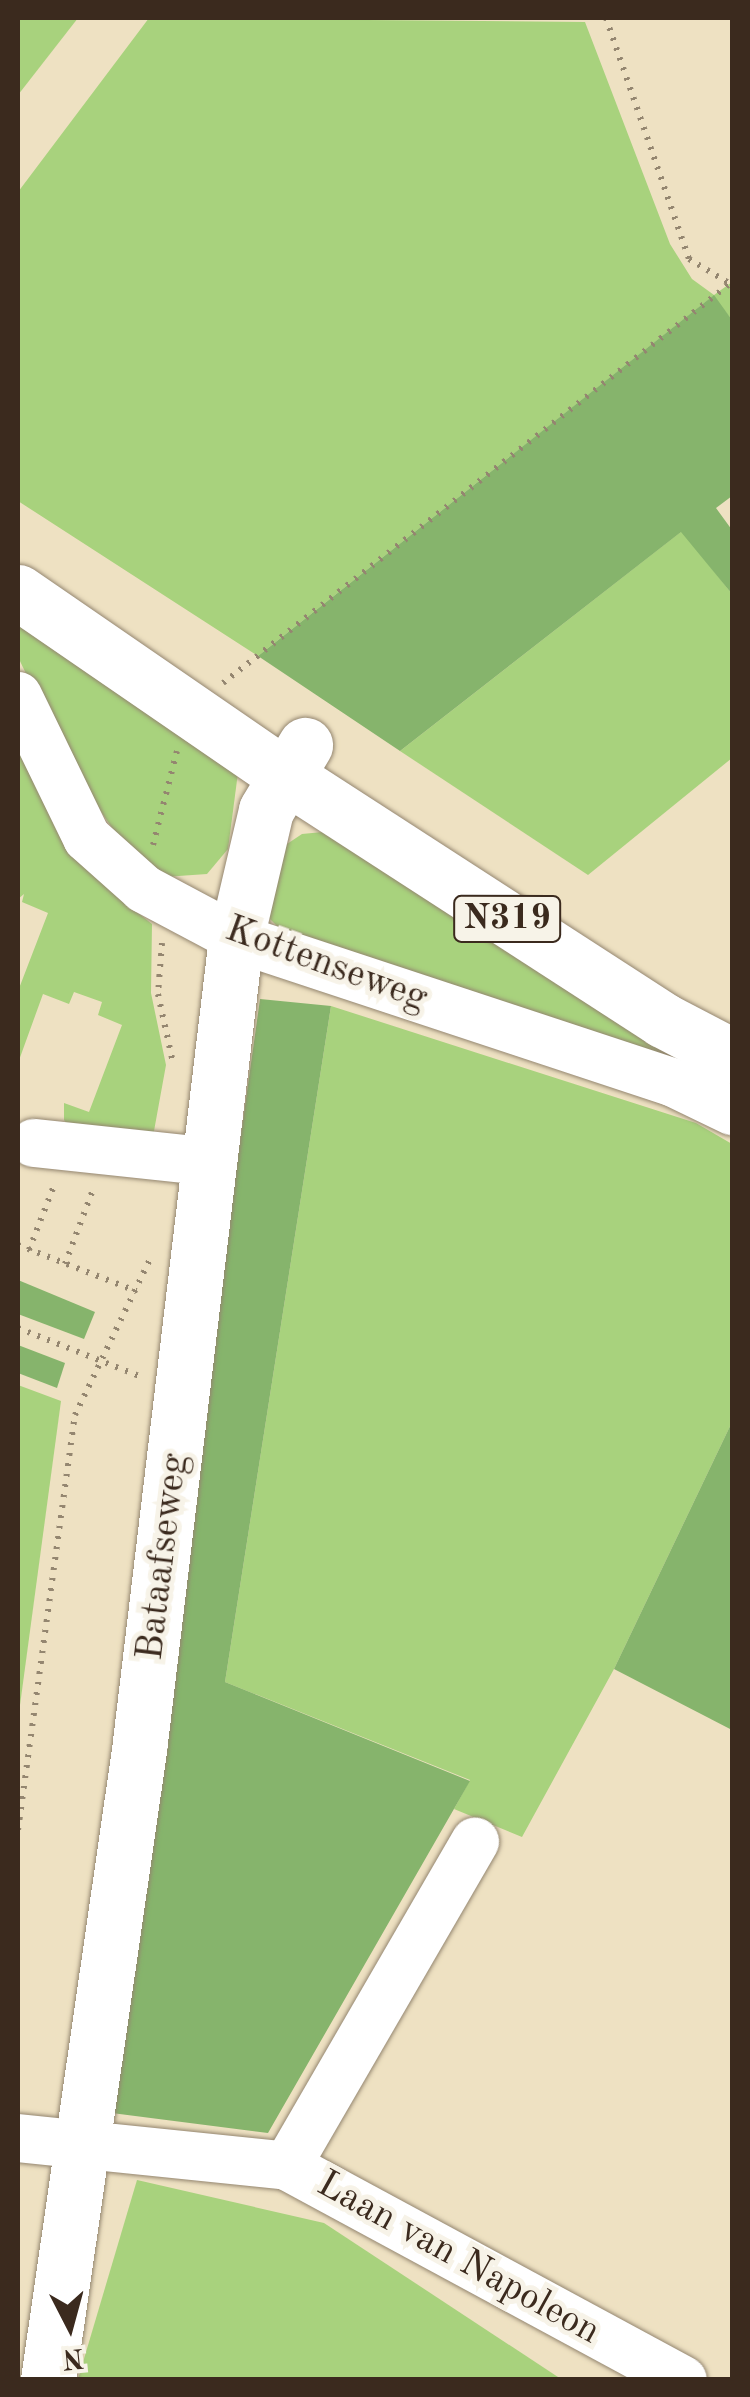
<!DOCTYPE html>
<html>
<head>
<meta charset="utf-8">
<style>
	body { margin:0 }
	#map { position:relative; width:750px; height:2397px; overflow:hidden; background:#eee1c2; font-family:"Old Standard TT",serif }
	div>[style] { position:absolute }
	.green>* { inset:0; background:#a8d27d }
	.forest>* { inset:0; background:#86b46c }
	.path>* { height:6px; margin-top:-3px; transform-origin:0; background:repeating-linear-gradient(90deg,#948670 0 2.5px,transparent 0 10.5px) }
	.roads { filter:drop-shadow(0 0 2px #948670) drop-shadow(0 0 2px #948670) }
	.minor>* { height:48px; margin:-24px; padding:0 24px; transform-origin:24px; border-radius:24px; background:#fff }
	.major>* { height:55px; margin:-27.5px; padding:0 27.5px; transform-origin:27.5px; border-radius:27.5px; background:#fff }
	span { translate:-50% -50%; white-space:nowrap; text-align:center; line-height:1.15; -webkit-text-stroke:10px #f7f3e8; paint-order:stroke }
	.shield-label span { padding:2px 8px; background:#f7f3e8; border:2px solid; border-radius:8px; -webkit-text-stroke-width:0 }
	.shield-label { font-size:35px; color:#3b2a1e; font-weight:700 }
	.street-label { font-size:38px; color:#3b2a1e }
	.frame { position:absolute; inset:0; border:20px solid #3b2a1e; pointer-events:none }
	.north { position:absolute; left:20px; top:2277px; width:100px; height:100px; -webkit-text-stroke:8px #f7f3e8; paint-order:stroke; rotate:174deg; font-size:28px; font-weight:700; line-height:40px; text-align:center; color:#3b2a1e }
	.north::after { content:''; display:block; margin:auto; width:35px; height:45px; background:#3b2a1e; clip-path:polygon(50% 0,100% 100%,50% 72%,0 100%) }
</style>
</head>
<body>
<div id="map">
	<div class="green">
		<i style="clip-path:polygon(18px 18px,78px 18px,18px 95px)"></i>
		<i style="clip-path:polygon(149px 18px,585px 22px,670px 244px,692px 279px,714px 295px,732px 282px,732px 320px,713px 296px,258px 656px,18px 501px,18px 192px)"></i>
		<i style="clip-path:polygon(682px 531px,732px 594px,732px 758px,588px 875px,400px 751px)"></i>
		<i style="clip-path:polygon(18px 601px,239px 765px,228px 849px,207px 874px,164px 877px,121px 841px,72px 769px,18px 657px)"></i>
		<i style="clip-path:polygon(18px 735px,68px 841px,110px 891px,152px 924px,151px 993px,166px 1065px,152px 1142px,71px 1129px,64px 1120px,64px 1103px,89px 1112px,122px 1025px,98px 1015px,102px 1002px,74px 992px,69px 1004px,43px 994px,18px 1063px,18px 991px,48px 913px,22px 902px,24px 894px,18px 899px)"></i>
		<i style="clip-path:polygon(333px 831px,732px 1074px,732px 1098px,286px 935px,268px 917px,278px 850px,302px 834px)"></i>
		<i style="clip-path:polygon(331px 1006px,696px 1123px,732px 1144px,732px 1422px,614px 1669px,522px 1837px,454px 1809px,470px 1780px,225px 1682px)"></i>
		<i style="clip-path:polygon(18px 1385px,61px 1401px,18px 1720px)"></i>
		<i style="clip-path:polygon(137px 2180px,324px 2223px,561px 2379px,78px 2379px)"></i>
	</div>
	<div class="forest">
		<i style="clip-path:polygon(714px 295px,732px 320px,732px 496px,716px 508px,732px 530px,732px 594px,681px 532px,400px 751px,258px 656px)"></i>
		<i style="clip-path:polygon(260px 999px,331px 1006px,225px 1682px,470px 1781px,268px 2133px,104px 2112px)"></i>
		<i style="clip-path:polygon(18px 1280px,95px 1312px,84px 1339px,18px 1314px)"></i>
		<i style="clip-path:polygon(18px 1345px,65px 1363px,57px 1388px,18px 1373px)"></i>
		<i style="clip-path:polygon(732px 1422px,732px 1730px,614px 1669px)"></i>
	</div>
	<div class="path">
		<i style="left:606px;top:18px;width:255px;rotate:71deg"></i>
		<i style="left:689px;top:259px;width:47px;rotate:31deg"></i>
		<i style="left:223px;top:683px;width:648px;rotate:-38.23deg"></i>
		<i style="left:153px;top:845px;width:97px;rotate:-75.7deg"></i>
		<i style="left:162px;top:943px;width:51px;rotate:94.5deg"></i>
		<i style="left:158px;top:994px;width:71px;rotate:77.7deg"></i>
		<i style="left:18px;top:1245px;width:127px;rotate:21.3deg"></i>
		<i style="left:29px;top:1250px;width:72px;rotate:-68.8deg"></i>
		<i style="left:65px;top:1264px;width:82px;rotate:-69.4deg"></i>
		<i style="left:18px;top:1328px;width:133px;rotate:21.6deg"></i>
		<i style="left:18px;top:1830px;width:419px;rotate:-82.2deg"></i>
		<i style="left:75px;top:1415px;width:173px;rotate:-64.3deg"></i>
	</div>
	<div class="roads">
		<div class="minor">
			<i style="left:18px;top:696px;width:158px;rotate:64.1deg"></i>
			<i style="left:87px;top:838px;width:76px;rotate:41.8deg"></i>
			<i style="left:144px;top:889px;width:104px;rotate:28deg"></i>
			<i style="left:236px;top:938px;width:459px;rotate:18.3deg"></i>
			<i style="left:672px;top:1082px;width:67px;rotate:25.8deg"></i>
			<i style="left:34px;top:1143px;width:178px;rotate:6.1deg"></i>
			<i style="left:18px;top:2138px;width:270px;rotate:5.9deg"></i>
			<i style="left:287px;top:2166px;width:450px;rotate:28.4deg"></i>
			<i style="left:287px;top:2166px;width:375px;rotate:-59.9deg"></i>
		</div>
		<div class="major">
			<i style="left:18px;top:592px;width:325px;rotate:34.5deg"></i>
			<i style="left:286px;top:776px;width:449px;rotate:32.9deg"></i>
			<i style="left:663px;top:1020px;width:78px;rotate:27.6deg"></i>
			<i style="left:48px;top:2380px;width:637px;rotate:-81.78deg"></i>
			<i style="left:139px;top:1750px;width:818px;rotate:-83.19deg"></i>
			<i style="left:236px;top:938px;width:131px;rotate:-76.8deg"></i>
			<i style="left:266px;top:810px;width:76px;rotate:-59deg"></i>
		</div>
	</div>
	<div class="shield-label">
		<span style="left:507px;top:919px">N319</span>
	</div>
	<div class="street-label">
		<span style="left:326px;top:965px;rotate:20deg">Kottenseweg</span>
		<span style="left:164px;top:1557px;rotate:-83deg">Bataafseweg</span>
		<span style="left:458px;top:2259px;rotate:29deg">Laan van Napoleon</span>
	</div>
	<div class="frame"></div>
	<div class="north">N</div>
</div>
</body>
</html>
